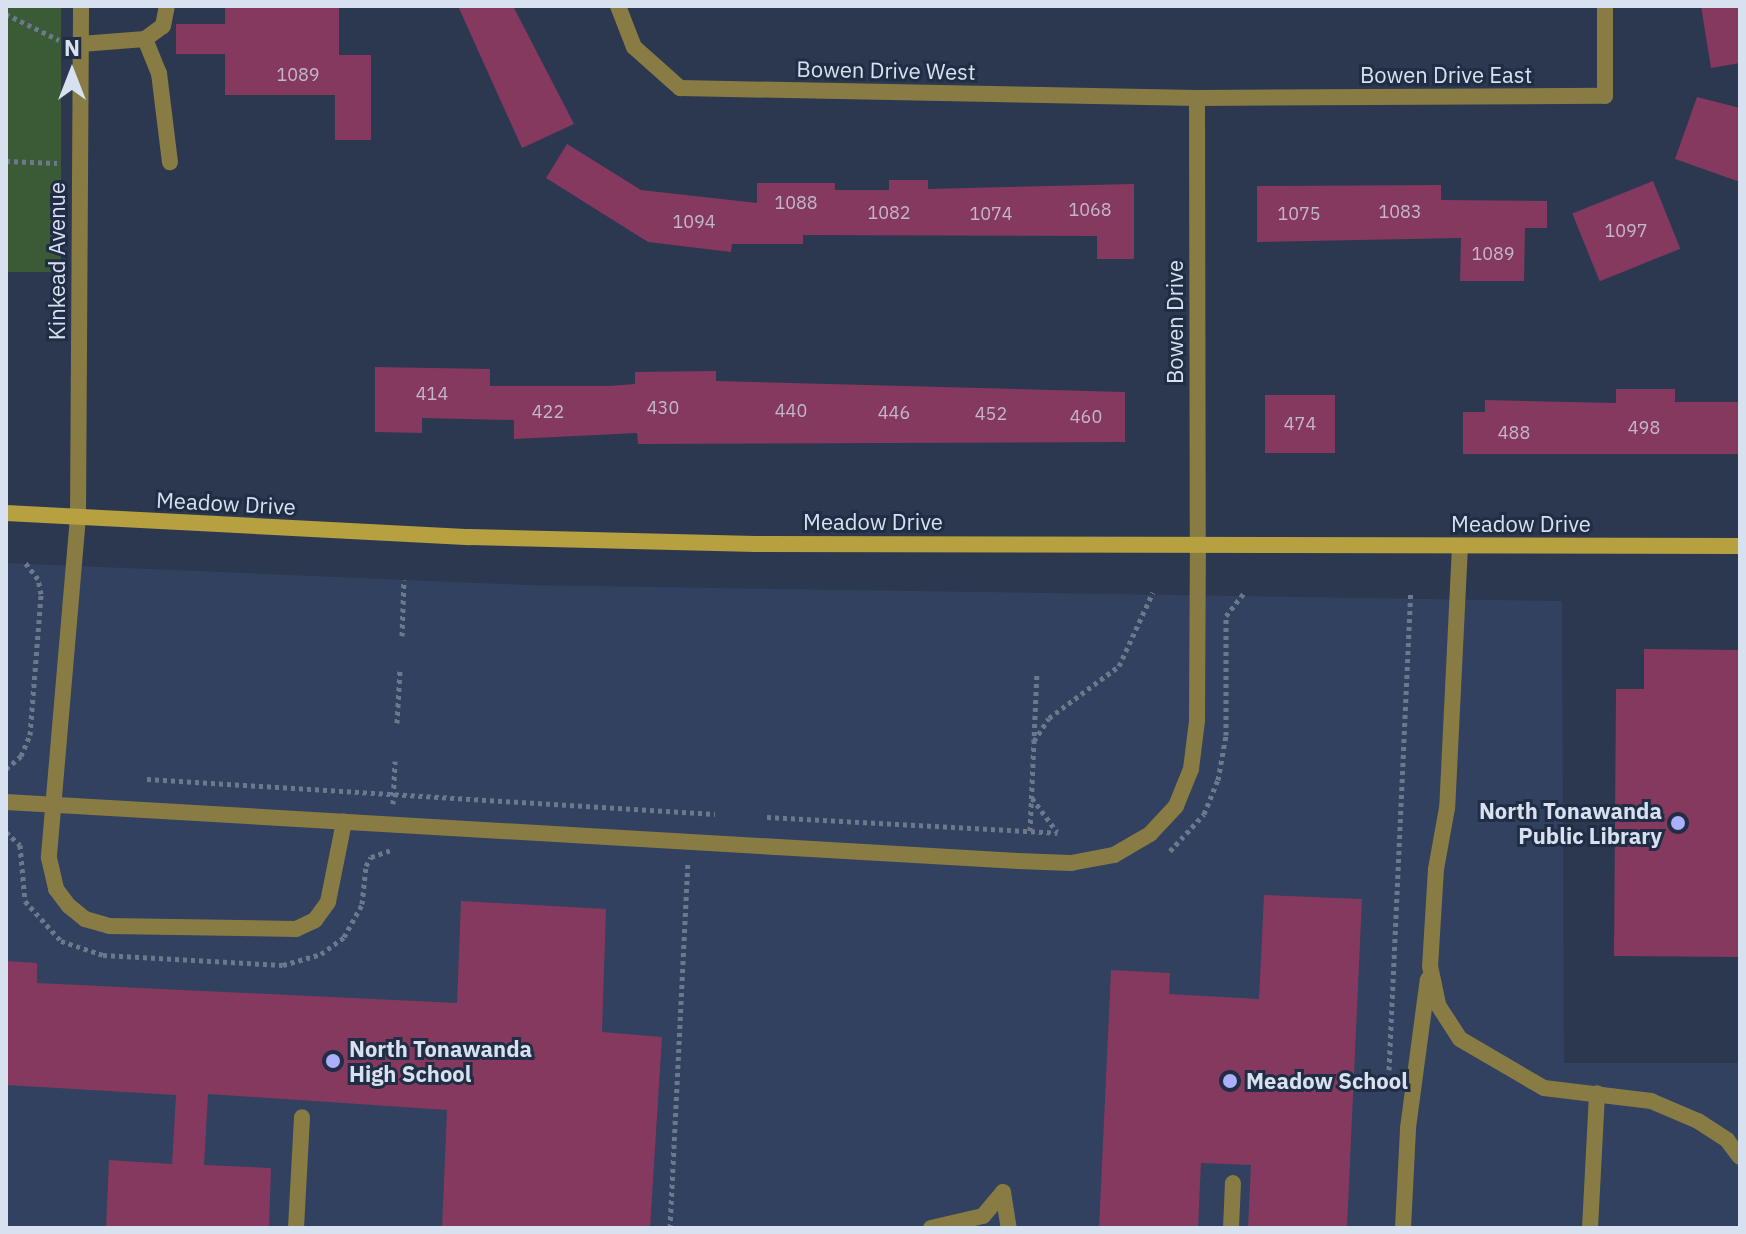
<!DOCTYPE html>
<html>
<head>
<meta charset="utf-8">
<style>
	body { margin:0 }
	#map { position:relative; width:1746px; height:1234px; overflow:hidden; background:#2b3850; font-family:"IBM Plex Sans",sans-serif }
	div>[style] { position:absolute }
	.built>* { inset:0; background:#31415f }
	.green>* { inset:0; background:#3a5b35; transform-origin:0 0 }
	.building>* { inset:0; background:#85395e; transform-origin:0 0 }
	.path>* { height:5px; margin-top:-2.5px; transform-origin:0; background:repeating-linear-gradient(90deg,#6c788c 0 4px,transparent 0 8px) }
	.lane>* { height:16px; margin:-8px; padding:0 8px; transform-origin:8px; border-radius:8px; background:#887b43 }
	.street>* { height:16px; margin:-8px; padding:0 8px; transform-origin:8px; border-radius:8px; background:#887b43 }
	.secondary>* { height:16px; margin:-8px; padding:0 8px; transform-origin:8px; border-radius:8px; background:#b6a040 }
	.dots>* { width:22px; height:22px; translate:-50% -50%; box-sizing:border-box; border:4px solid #212d45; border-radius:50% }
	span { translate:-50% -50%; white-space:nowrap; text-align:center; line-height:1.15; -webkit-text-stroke:6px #212d45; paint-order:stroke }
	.number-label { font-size:18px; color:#c3b7cc }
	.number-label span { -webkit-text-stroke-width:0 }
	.street-label { font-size:22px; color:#d8e1f0 }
	.poi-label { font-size:22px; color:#d8e1f0; font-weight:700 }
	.right { translate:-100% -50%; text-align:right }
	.left { translate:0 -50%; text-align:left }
	.frame { position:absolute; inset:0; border:8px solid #d8e1f0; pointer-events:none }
	.north { position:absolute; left:32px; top:32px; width:80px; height:80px; -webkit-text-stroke:6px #212d45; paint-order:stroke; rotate:0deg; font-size:22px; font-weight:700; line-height:32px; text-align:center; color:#d8e1f0 }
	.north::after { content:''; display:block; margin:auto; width:28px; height:36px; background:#d8e1f0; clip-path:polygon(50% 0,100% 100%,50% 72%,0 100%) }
</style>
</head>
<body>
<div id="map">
	<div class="built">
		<i style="clip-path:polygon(6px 563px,525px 585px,1562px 601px,1564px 1063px,1740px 1063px,1740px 1228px,6px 1228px)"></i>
	</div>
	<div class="green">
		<i style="left:6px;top:6px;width:55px;height:266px"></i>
	</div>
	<div class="building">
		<i style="clip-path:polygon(225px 6px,339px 6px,339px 55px,371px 55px,371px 140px,335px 140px,335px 95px,225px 95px,225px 54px,176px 54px,176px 24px,225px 24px)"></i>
		<i style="clip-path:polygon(458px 6px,513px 6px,574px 124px,522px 148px)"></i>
		<i style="clip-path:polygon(1701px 6px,1740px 6px,1740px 63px,1711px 68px)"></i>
		<i style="clip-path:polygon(1697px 97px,1740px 108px,1740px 182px,1675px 159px)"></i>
		<i style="clip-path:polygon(567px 144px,641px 190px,757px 203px,757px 183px,835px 183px,835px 190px,889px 190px,889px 180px,928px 180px,928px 189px,1134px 184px,1134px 259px,1097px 259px,1097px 236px,803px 235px,803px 244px,732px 244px,731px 252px,648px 242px,546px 178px)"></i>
		<i style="left:1653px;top:181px;width:73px;height:87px;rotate:68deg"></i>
		<i style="clip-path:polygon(1441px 185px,1441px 200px,1547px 201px,1547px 228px,1525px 228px,1524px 281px,1460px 281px,1461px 238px,1257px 242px,1257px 186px)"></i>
		<i style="clip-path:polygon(375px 367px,490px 369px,490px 386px,609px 386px,635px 384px,635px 372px,716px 371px,716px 381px,1125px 392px,1125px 442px,638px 444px,637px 433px,514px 439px,514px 420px,422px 418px,422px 433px,375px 432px)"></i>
		<i style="clip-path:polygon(1616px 389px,1675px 389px,1675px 402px,1740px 402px,1740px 454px,1463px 454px,1463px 412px,1485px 412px,1485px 400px,1616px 403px)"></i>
		<i style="left:1265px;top:395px;width:70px;height:58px"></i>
		<i style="clip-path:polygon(1644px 649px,1740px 650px,1740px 957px,1614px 956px,1616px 689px,1644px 689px)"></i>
		<i style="clip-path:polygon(1264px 895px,1362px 899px,1347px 1228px,1248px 1228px,1251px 1165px,1201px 1163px,1198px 1228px,1099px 1228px,1111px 970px,1170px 973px,1169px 994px,1259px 999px)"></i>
		<i style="clip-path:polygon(461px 901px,606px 909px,602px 1032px,662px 1037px,650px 1228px,442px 1228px,447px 1110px,208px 1094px,204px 1165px,271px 1168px,269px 1228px,106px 1228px,109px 1160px,172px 1164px,176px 1095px,6px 1085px,6px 961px,37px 963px,37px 983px,457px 1003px)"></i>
	</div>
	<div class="path">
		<i style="left:6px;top:14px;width:59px;rotate:26.1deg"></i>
		<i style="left:6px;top:161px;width:51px;rotate:2.2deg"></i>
		<i style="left:402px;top:636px;width:56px;rotate:-88deg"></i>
		<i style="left:397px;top:723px;width:53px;rotate:-86.8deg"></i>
		<i style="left:1034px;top:741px;width:27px;rotate:-57deg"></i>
		<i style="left:1049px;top:718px;width:87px;rotate:-36.6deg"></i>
		<i style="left:1119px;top:666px;width:81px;rotate:-65.3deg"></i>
		<i style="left:6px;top:769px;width:20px;rotate:-41deg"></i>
		<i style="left:21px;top:756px;width:23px;rotate:-67deg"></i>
		<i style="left:30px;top:735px;width:141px;rotate:-85.5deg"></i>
		<i style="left:41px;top:594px;width:15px;rotate:-101deg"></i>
		<i style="left:38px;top:579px;width:23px;rotate:-128deg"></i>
		<i style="left:147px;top:779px;width:569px;rotate:3.53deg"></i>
		<i style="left:1032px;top:798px;width:42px;rotate:53.7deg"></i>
		<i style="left:393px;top:804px;width:43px;rotate:-87.3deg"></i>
		<i style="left:767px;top:817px;width:291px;rotate:3.1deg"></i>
		<i style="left:1030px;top:831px;width:159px;rotate:-87.5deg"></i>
		<i style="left:6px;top:832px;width:19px;rotate:43deg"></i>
		<i style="left:20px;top:845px;width:56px;rotate:84.9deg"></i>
		<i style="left:25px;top:901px;width:54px;rotate:48deg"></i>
		<i style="left:61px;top:941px;width:44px;rotate:18.4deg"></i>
		<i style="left:103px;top:955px;width:180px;rotate:3.2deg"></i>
		<i style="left:283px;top:965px;width:40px;rotate:-16deg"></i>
		<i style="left:321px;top:954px;width:29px;rotate:-36deg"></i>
		<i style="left:344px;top:937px;width:38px;rotate:-61deg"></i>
		<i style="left:362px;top:904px;width:38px;rotate:-84deg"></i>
		<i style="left:366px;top:866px;width:10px;rotate:-61deg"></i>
		<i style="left:371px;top:857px;width:21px;rotate:-19deg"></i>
		<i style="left:1170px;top:851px;width:50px;rotate:-47.4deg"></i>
		<i style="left:1204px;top:814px;width:37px;rotate:-68deg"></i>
		<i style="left:1218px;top:780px;width:46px;rotate:-79.9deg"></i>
		<i style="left:1226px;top:735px;width:119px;rotate:-90deg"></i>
		<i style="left:1226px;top:616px;width:31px;rotate:-52deg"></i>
		<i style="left:1389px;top:1070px;width:479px;rotate:-87.4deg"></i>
		<i style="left:670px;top:1228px;width:364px;rotate:-87.2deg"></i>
	</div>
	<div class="lane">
		<i style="left:145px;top:39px;width:37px;rotate:68deg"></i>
		<i style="left:159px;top:73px;width:90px;rotate:83deg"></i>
		<i style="left:81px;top:44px;width:64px;rotate:-4.5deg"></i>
		<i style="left:145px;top:39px;width:22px;rotate:-36deg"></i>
		<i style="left:163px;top:26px;width:20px;rotate:-79deg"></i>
		<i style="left:78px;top:517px;width:342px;rotate:94.9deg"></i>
		<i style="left:49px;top:858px;width:32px;rotate:77deg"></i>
		<i style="left:56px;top:889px;width:21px;rotate:53deg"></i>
		<i style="left:69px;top:906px;width:21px;rotate:39deg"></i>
		<i style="left:85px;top:919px;width:25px;rotate:16deg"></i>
		<i style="left:109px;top:926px;width:187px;rotate:0.9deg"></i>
		<i style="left:296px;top:929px;width:21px;rotate:-25deg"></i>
		<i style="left:315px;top:920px;width:22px;rotate:-54deg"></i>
		<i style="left:328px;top:902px;width:82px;rotate:-78.7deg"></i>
		<i style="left:1460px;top:546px;width:262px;rotate:92.8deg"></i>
		<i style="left:1447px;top:808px;width:62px;rotate:100.2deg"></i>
		<i style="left:1436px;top:869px;width:97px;rotate:93.5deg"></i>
		<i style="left:1430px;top:966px;width:40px;rotate:78deg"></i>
		<i style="left:1438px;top:1005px;width:40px;rotate:57.1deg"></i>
		<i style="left:1460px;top:1039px;width:97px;rotate:30.3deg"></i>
		<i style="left:1544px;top:1088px;width:108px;rotate:6.9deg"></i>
		<i style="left:1651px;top:1101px;width:51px;rotate:23.1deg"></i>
		<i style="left:1698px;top:1121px;width:35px;rotate:33deg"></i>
		<i style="left:1727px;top:1140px;width:21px;rotate:53deg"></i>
		<i style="left:6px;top:802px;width:1014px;rotate:3.34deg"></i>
		<i style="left:1018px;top:861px;width:53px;rotate:2.2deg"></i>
		<i style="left:1071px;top:863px;width:44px;rotate:-10.5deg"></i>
		<i style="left:1114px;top:855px;width:42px;rotate:-30.3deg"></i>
		<i style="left:1150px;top:834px;width:38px;rotate:-47deg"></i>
		<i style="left:1176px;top:806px;width:40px;rotate:-68deg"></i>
		<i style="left:1191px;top:769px;width:48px;rotate:-82.9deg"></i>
		<i style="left:1197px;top:721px;width:176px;rotate:-89.7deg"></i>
		<i style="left:1003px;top:1192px;width:36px;rotate:81deg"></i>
		<i style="left:296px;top:1228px;width:111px;rotate:-86.9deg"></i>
		<i style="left:931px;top:1228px;width:53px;rotate:-13deg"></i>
		<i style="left:983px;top:1216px;width:31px;rotate:-50deg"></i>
		<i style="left:1231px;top:1228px;width:45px;rotate:-87.5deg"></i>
		<i style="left:1403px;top:1228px;width:100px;rotate:-87.1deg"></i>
		<i style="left:1408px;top:1128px;width:150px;rotate:-82.4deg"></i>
		<i style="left:1590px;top:1228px;width:135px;rotate:-87deg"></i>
	</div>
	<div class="street">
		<i style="left:618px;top:6px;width:44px;rotate:68.7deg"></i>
		<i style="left:634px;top:47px;width:62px;rotate:41.7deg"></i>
		<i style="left:680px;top:88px;width:517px;rotate:1.11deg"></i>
		<i style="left:1197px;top:98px;width:408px;rotate:-0.3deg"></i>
		<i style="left:1605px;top:96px;width:90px;rotate:-90deg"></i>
		<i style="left:1197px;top:98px;width:447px;rotate:89.9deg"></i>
		<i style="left:78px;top:517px;width:511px;rotate:-89.66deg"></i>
	</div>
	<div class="secondary">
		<i style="left:6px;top:513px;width:465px;rotate:3deg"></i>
		<i style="left:470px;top:537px;width:286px;rotate:1.4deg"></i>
		<i style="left:756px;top:544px;width:984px;rotate:0.12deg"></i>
	</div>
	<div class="dots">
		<i style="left:1678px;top:823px;background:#aab0fb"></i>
		<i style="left:333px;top:1061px;background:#aab0fb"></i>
		<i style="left:1230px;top:1081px;background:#aab0fb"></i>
	</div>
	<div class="number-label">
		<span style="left:298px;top:75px">1089</span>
		<span style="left:796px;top:203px">1088</span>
		<span style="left:1090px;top:210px">1068</span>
		<span style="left:1400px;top:212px">1083</span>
		<span style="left:889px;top:213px">1082</span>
		<span style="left:991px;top:214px">1074</span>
		<span style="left:1299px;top:214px">1075</span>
		<span style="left:694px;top:222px">1094</span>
		<span style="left:1626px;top:231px">1097</span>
		<span style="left:1493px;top:254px">1089</span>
		<span style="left:432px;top:394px">414</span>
		<span style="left:663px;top:408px">430</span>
		<span style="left:791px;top:411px">440</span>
		<span style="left:548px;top:412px">422</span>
		<span style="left:894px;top:413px">446</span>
		<span style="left:991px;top:414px">452</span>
		<span style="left:1086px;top:417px">460</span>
		<span style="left:1300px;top:424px">474</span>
		<span style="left:1644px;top:428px">498</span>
		<span style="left:1514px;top:433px">488</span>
	</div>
	<div class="street-label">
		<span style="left:886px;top:70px;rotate:1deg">Bowen Drive West</span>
		<span style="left:1446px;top:75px">Bowen Drive East</span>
		<span style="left:57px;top:261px;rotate:-90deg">Kinkead Avenue</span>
		<span style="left:1175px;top:322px;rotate:-90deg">Bowen Drive</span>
		<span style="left:226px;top:503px;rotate:3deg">Meadow Drive</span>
		<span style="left:873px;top:522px">Meadow Drive</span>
		<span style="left:1521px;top:524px">Meadow Drive</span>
	</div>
	<div class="poi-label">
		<span class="right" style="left:1662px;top:823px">North Tonawanda<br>Public Library</span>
		<span class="left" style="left:349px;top:1061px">North Tonawanda<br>High School</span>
		<span class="left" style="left:1246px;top:1081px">Meadow School</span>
	</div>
	<div class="frame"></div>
	<div class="north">N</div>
</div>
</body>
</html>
